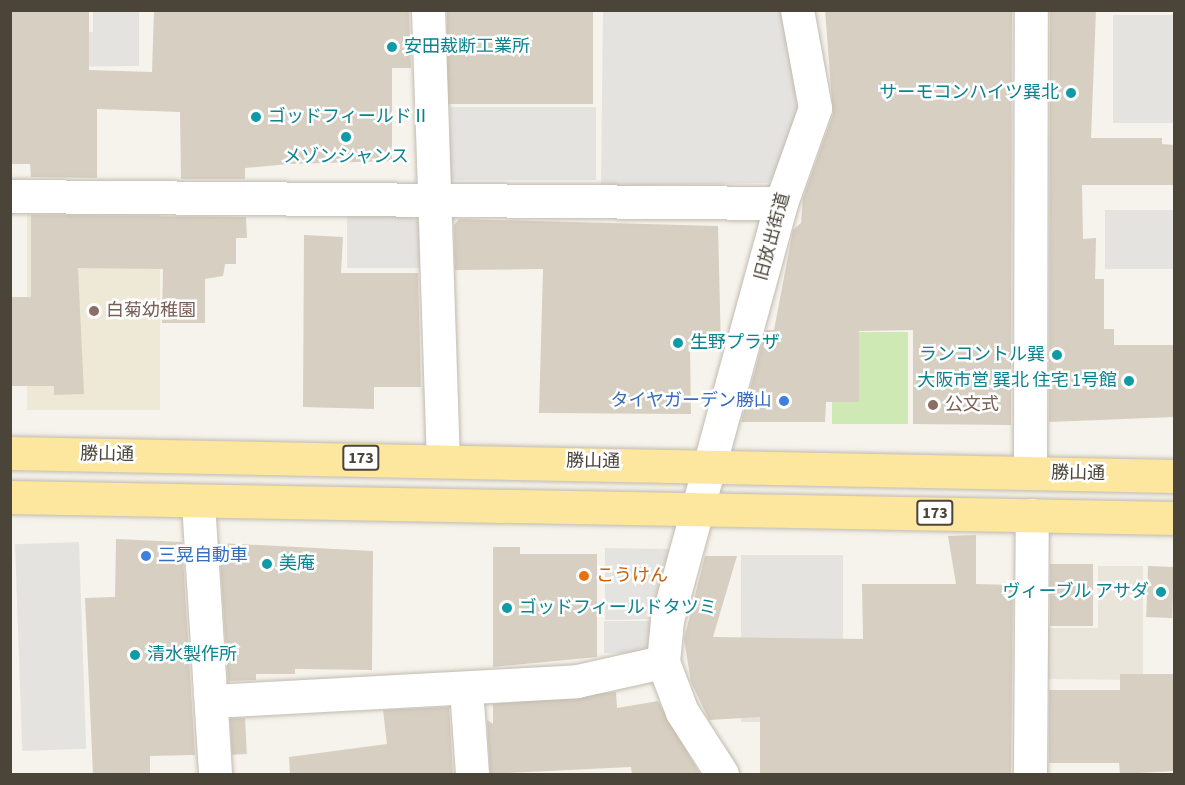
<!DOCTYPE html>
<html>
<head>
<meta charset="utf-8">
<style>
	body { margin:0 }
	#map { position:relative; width:1185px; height:785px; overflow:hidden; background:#f6f3ec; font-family:"Source Sans 3","Noto Sans JP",sans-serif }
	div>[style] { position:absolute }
	.residential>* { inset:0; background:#e9e5da }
	.education>* { inset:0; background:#eee8d6; transform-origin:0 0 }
	.green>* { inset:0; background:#cfe9b5; transform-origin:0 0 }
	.parking>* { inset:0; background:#e5e3e0; transform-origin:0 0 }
	.building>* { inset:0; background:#d7cfc1; transform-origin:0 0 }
	.roads { filter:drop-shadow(0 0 2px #c1bbae) drop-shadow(0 0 2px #c1bbae) }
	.minor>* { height:33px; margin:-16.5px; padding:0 16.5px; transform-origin:16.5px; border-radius:16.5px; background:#fff }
	.major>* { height:33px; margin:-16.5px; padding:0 16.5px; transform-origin:16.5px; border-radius:16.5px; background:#fde69d }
	.dots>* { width:16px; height:16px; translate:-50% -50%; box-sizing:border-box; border:3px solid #fff; border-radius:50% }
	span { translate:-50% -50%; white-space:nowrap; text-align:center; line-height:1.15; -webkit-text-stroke:5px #fff; paint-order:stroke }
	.shield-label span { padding:2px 4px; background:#fff; border:2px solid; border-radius:4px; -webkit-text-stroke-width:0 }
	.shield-label { font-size:16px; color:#4a4439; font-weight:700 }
	.culture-label { font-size:18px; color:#0d838f }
	.left { translate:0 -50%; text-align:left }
	.right { translate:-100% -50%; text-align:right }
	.street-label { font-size:18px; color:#4a4439 }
	.education-label { font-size:18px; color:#785e54 }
	.shop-label { font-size:18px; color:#366cbe }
	.food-label { font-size:18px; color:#c56008 }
	.frame { position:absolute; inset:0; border:12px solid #4a4439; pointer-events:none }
</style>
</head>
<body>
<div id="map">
	<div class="residential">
		<i style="clip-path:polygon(1098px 566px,1143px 566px,1143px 680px,1045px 679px,1046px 628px,1098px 628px)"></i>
	</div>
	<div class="education">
		<i style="left:27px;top:212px;width:133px;height:198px"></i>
	</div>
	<div class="green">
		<i style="left:832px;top:332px;width:76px;height:92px"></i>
	</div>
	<div class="parking">
		<i style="clip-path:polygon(93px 11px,139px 11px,139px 66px,27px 67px,60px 32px,93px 32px)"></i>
		<i style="clip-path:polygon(603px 11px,787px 11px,803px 105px,776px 177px,767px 183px,601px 186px)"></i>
		<i style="left:1174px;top:15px;width:108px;height:61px;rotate:90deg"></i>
		<i style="left:450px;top:107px;width:146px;height:73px"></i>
		<i style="left:1105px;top:210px;width:69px;height:59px"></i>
		<i style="clip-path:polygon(347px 212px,404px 212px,420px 222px,420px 268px,347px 268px)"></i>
		<i style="left:79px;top:542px;width:207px;height:64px;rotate:88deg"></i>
		<i style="clip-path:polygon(605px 548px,672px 549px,655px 619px,605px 620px)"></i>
		<i style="left:843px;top:555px;width:167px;height:102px;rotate:90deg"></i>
		<i style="left:604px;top:621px;width:51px;height:32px"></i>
	</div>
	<div class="building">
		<i style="clip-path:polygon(10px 10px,89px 10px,89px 70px,152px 72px,154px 10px,409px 10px,411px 68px,392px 68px,392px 161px,289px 164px,245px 168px,245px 179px,181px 179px,180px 112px,97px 109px,97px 178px,31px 177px,30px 164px,10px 164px)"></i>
		<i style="left:447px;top:10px;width:146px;height:94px"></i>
		<i style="clip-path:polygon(825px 10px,1012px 10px,1011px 425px,913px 424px,913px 330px,859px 331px,859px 402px,826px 402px,825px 422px,741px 422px,766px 330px,774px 330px,793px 230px,801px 223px,803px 198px,833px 114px)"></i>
		<i style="clip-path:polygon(1050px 10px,1096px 10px,1091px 138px,1162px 138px,1162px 144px,1174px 145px,1174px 185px,1082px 185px,1083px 239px,1096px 238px,1095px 279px,1104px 279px,1104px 329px,1114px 329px,1114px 345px,1174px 345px,1174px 417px,1049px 422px)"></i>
		<i style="clip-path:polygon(31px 215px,246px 217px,247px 238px,236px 238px,236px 264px,225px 264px,223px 276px,205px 279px,205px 323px,162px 323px,163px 269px,78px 268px,84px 394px,54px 395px,54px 386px,10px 386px,10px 297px,31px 297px)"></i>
		<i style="clip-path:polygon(459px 219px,718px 226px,721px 349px,690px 350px,691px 414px,539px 413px,543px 269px,455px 270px,454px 225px)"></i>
		<i style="clip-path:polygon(304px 235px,343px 237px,341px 273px,418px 273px,421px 387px,374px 387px,374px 409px,303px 407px)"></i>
		<i style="clip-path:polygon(976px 535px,976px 584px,1013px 585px,1011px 774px,760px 774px,760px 717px,709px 720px,691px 682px,684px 639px,705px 556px,737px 556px,713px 637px,863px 639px,862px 584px,956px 584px,948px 536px)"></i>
		<i style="clip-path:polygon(116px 539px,182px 542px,195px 755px,150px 756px,150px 774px,93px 774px,85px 598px,115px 597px)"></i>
		<i style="clip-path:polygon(219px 543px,373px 551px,372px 670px,295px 669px,295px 674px,256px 674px,256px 680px,228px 681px)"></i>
		<i style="clip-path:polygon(493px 547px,520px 547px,520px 554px,597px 554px,597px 657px,493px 667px)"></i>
		<i style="left:1050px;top:564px;width:43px;height:62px"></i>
		<i style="left:1148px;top:566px;width:26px;height:51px;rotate:2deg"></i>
		<i style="clip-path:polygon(1120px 674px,1174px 674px,1174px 771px,1120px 774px,1119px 763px,1049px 763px,1049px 690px,1120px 690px)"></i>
		<i style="clip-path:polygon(616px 692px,617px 708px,658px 701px,700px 774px,632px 774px,631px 767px,490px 774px,487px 720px,493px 724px,493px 704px)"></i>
		<i style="clip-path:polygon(449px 707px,453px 774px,290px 774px,289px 757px,387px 744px,383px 710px)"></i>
		<i style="left:245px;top:718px;width:36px;height:15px;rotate:87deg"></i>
	</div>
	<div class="roads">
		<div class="minor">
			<i style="left:428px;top:10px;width:449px;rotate:88.1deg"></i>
			<i style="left:10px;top:196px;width:771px;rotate:0.52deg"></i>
			<i style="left:1030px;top:472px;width:462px;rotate:-89.9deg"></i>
			<i style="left:198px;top:502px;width:273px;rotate:86.4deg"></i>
			<i style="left:466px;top:688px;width:86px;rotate:86deg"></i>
			<i style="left:212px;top:701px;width:366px;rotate:-3.1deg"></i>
			<i style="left:577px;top:681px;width:88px;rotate:-12.5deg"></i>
			<i style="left:722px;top:774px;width:74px;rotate:-122.8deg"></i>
			<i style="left:682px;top:712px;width:53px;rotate:-110.8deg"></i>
			<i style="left:663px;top:662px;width:42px;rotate:-84.6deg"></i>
			<i style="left:667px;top:620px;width:432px;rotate:-74.7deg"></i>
			<i style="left:781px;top:203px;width:101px;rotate:-70.3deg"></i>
			<i style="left:815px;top:108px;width:100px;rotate:-100.4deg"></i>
			<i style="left:1030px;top:774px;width:259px;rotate:-89.6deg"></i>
		</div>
		<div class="major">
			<i style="left:10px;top:453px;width:1164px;rotate:1.13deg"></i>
			<i style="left:10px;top:497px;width:1164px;rotate:1.03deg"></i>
		</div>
	</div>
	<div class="dots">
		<i style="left:392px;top:47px;background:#0f9aa8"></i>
		<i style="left:1071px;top:93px;background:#0f9aa8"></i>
		<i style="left:256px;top:117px;background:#0f9aa8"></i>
		<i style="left:346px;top:137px;background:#0f9aa8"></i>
		<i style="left:94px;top:311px;background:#8d6e63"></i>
		<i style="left:678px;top:343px;background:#0f9aa8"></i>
		<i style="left:1057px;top:355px;background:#0f9aa8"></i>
		<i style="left:1129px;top:381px;background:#0f9aa8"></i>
		<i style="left:784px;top:401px;background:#3f7fe0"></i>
		<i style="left:933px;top:405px;background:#8d6e63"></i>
		<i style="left:146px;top:556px;background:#3f7fe0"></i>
		<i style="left:267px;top:564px;background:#0f9aa8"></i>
		<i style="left:584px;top:576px;background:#e8710a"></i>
		<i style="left:1161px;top:592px;background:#0f9aa8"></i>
		<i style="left:507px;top:608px;background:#0f9aa8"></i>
		<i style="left:135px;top:655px;background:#0f9aa8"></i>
	</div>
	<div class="shield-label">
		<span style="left:361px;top:458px">173</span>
		<span style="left:935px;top:513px">173</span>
	</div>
	<div class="culture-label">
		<span class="left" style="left:404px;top:47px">安田裁断工業所</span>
		<span class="right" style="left:1059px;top:93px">サーモコンハイツ巽北</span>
		<span class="left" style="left:268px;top:117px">ゴッドフィールドⅡ</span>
		<span style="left:346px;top:157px">メゾンシャンス</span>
		<span class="left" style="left:690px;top:343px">生野プラザ</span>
		<span class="right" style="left:1045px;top:355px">ランコントル巽</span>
		<span class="right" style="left:1117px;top:381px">大阪市営 巽北 住宅 1号館</span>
		<span class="left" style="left:279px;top:564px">美庵</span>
		<span class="right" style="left:1149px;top:592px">ヴィーブル アサダ</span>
		<span class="left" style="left:519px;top:608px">ゴッドフィールドタツミ</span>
		<span class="left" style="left:147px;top:655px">清水製作所</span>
	</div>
	<div class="street-label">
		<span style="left:773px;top:237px;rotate:-75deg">旧放出街道</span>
		<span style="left:107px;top:455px;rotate:1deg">勝山通</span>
		<span style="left:593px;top:462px;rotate:1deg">勝山通</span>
		<span style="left:1078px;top:474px;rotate:1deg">勝山通</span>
	</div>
	<div class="education-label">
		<span class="left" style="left:106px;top:311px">白菊幼稚園</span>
		<span class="left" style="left:945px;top:405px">公文式</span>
	</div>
	<div class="shop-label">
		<span class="right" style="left:772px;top:401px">タイヤガーデン勝山</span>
		<span class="left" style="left:158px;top:556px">三晃自動車</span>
	</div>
	<div class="food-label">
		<span class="left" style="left:596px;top:576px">こうけん</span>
	</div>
	<div class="frame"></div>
</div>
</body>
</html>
